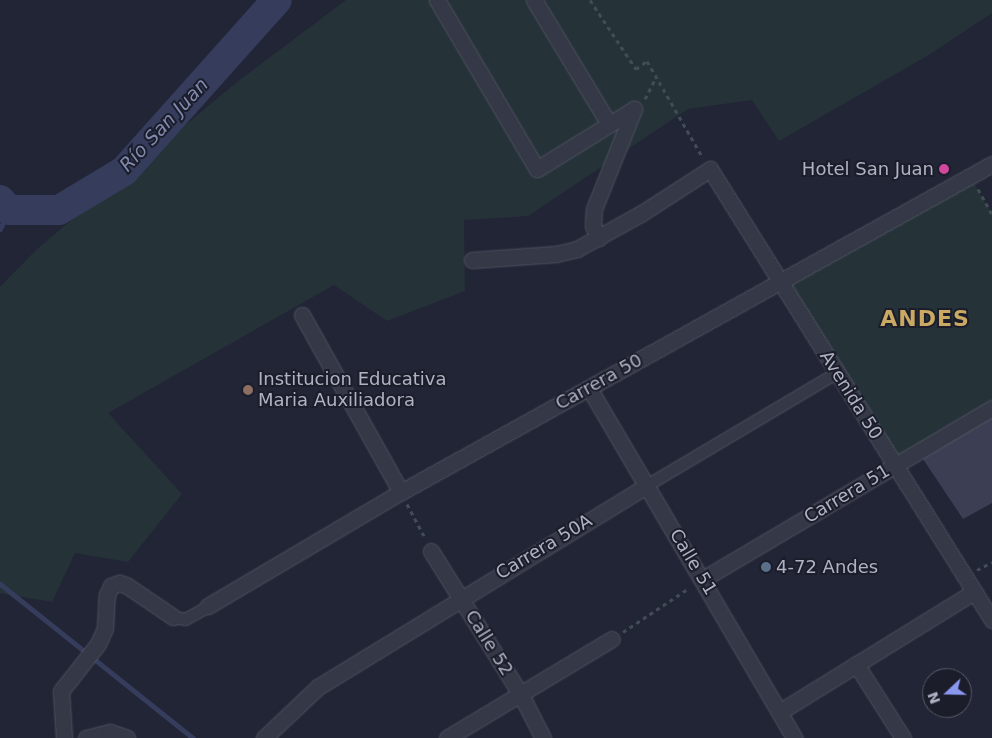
<!DOCTYPE html>
<html>
<head>
<meta charset="utf-8">
<style>
	body { margin:0 }
	#map { position:relative; width:992px; height:738px; overflow:hidden; background:#222536; font-family:"DejaVu Sans",sans-serif }
	div>[style] { position:absolute }
	.green>* { inset:0; background:#253238 }
	.stream>* { height:5px; margin:-2.5px; padding:0 2.5px; transform-origin:2.5px; border-radius:2.5px; background:#363d5c }
	.river>* { height:30px; margin:-15px; padding:0 15px; transform-origin:15px; border-radius:15px; background:#363d5c }
	.building>* { inset:0; background:#3c3f53 }
	.path>* { height:3px; margin-top:-1.5px; transform-origin:0; background:repeating-linear-gradient(90deg,#414d54 0 4px,transparent 0 8px) }
	.roads { filter:drop-shadow(0 0 1px #505261) drop-shadow(0 0 1px #505261) }
	.pedestrian>* { height:11px; margin:-5.5px; padding:0 5.5px; transform-origin:5.5px; border-radius:5.5px; background:#353846 }
	.minor>* { height:15px; margin:-7.5px; padding:0 7.5px; transform-origin:7.5px; border-radius:7.5px; background:#353846 }
	.dots>* { width:14px; height:14px; translate:-50% -50%; box-sizing:border-box; border:2px solid #1b1d2b; border-radius:50% }
	span { translate:-50% -50%; white-space:nowrap; text-align:center; line-height:1.15; -webkit-text-stroke:4px #1b1d2b; paint-order:stroke }
	.poi-label { font-size:18px; color:#b0b2c3 }
	.right { translate:-100% -50%; text-align:right }
	.left { translate:0 -50%; text-align:left }
	.street-label { font-size:18px; color:#b0b2c3 }
	.water-label { font-size:19px; color:#818aae; font-style:italic }
	.district-label { font-size:22px; color:#caa963; font-weight:700; letter-spacing:1px }
	.north { position:absolute; left:922px; top:668px; width:50px; height:50px; box-sizing:border-box; background:#1b1d2b; border:1px solid #575968; border-radius:50%; rotate:249deg; font-size:14px; font-weight:700; line-height:20px; text-align:center; color:#b0b2c3 }
	.north::after { content:''; display:block; margin:auto; width:18px; height:22px; background:#8997ef; clip-path:polygon(50% 0,100% 100%,50% 72%,0 100%) }
</style>
</head>
<body>
<div id="map">
	<div class="green">
		<i style="clip-path:polygon(346px 0,992px 0,992px 13px,927px 56px,779px 141px,752px 100px,688px 109px,528px 216px,464px 220px,465px 291px,387px 321px,334px 285px,108px 413px,182px 494px,128px 562px,75px 553px,52px 602px,0 593px,0 287px,37px 249px,237px 82px)"></i>
		<i style="clip-path:polygon(970px 176px,992px 214px,992px 408px,895px 466px,780px 282px)"></i>
	</div>
	<div class="stream">
		<i style="left:0;top:229px;width:21px;rotate:-65deg"></i>
		<i style="left:0;top:584px;width:247px;rotate:38.6deg"></i>
	</div>
	<div class="river">
		<i style="left:0;top:200px;width:13px;rotate:48deg"></i>
		<i style="left:9px;top:210px;width:50px"></i>
		<i style="left:59px;top:210px;width:76px;rotate:-31deg"></i>
		<i style="left:124px;top:171px;width:229px;rotate:-48.2deg"></i>
	</div>
	<div class="building">
		<i style="clip-path:polygon(992px 416px,992px 503px,963px 519px,923px 459px)"></i>
	</div>
	<div class="path">
		<i style="left:590px;top:0;width:83px;rotate:56.3deg"></i>
		<i style="left:636px;top:69px;width:14px;rotate:-36deg"></i>
		<i style="left:647px;top:61px;width:112px;rotate:60deg"></i>
		<i style="left:645px;top:99px;width:25px;rotate:-63deg"></i>
		<i style="left:978px;top:189px;width:29px;rotate:61deg"></i>
		<i style="left:407px;top:504px;width:38px;rotate:62deg"></i>
		<i style="left:977px;top:570px;width:17px;rotate:-28deg"></i>
		<i style="left:623px;top:632px;width:79px;rotate:-33.7deg"></i>
	</div>
	<div class="roads">
		<div class="pedestrian">
			<i style="left:647px;top:485px;width:221px;rotate:-30.7deg"></i>
			<i style="left:173px;top:617px;width:12px;rotate:9deg"></i>
			<i style="left:185px;top:619px;width:26px;rotate:-29deg"></i>
		</div>
		<div class="minor">
			<i style="left:437px;top:0;width:196px;rotate:59.4deg"></i>
			<i style="left:537px;top:169px;width:114px;rotate:-31.7deg"></i>
			<i style="left:534px;top:0;width:145px;rotate:58.8deg"></i>
			<i style="left:599px;top:238px;width:13px;rotate:-117deg"></i>
			<i style="left:593px;top:226px;width:17px;rotate:-87deg"></i>
			<i style="left:594px;top:209px;width:108px;rotate:-68.2deg"></i>
			<i style="left:472px;top:260px;width:84px;rotate:-4.1deg"></i>
			<i style="left:556px;top:254px;width:22px;rotate:-13deg"></i>
			<i style="left:577px;top:249px;width:74px;rotate:-29deg"></i>
			<i style="left:642px;top:213px;width:81px;rotate:-32.9deg"></i>
			<i style="left:710px;top:169px;width:532px;rotate:57.98deg"></i>
			<i style="left:302px;top:315px;width:203px;rotate:60.8deg"></i>
			<i style="left:589px;top:388px;width:406px;rotate:59.6deg"></i>
			<i style="left:431px;top:551px;width:170px;rotate:58deg"></i>
			<i style="left:521px;top:695px;width:48px;rotate:62.9deg"></i>
			<i style="left:703px;top:579px;width:336px;rotate:-30.6deg"></i>
			<i style="left:208px;top:606px;width:224px;rotate:-30.6deg"></i>
			<i style="left:401px;top:492px;width:676px;rotate:-29.03deg"></i>
			<i style="left:856px;top:664px;width:88px;rotate:57.6deg"></i>
			<i style="left:781px;top:711px;width:227px;rotate:-31.7deg"></i>
			<i style="left:64px;top:738px;width:47px;rotate:-93.7deg"></i>
			<i style="left:61px;top:691px;width:60px;rotate:-51.8deg"></i>
			<i style="left:98px;top:644px;width:17px;rotate:-66deg"></i>
			<i style="left:105px;top:628px;width:33px;rotate:-87deg"></i>
			<i style="left:107px;top:595px;width:10px;rotate:-66deg"></i>
			<i style="left:111px;top:586px;width:9px;rotate:-21deg"></i>
			<i style="left:119px;top:583px;width:7px;rotate:16deg"></i>
			<i style="left:126px;top:585px;width:57px;rotate:34.2deg"></i>
			<i style="left:86px;top:738px;width:25px;rotate:-14deg"></i>
			<i style="left:110px;top:732px;width:18px;rotate:19deg"></i>
			<i style="left:264px;top:738px;width:74px;rotate:-43.4deg"></i>
			<i style="left:318px;top:687px;width:386px;rotate:-31.5deg"></i>
			<i style="left:447px;top:738px;width:192px;rotate:-31deg"></i>
		</div>
	</div>
	<div class="dots">
		<i style="left:944px;top:169px;background:#d1479c"></i>
		<i style="left:248px;top:390px;background:#8d6e63"></i>
		<i style="left:766px;top:567px;background:#5c6f8a"></i>
	</div>
	<div class="poi-label">
		<span class="right" style="left:934px;top:169px">Hotel San Juan</span>
		<span class="left" style="left:258px;top:390px">Institucion Educativa<br>Maria Auxiliadora</span>
		<span class="left" style="left:776px;top:567px">4-72 Andes</span>
	</div>
	<div class="street-label">
		<span style="left:599px;top:382px;rotate:-29deg">Carrera 50</span>
		<span style="left:851px;top:395px;rotate:58deg">Avenida 50</span>
		<span style="left:847px;top:494px;rotate:-31deg">Carrera 51</span>
		<span style="left:544px;top:547px;rotate:-31deg">Carrera 50A</span>
		<span style="left:693px;top:562px;rotate:59deg">Calle 51</span>
		<span style="left:489px;top:643px;rotate:58deg">Calle 52</span>
	</div>
	<div class="water-label">
		<span style="left:164px;top:125px;rotate:-47deg">Río San Juan</span>
	</div>
	<div class="district-label">
		<span style="left:925px;top:319px">ANDES</span>
	</div>
	<div class="north">N</div>
</div>
</body>
</html>
